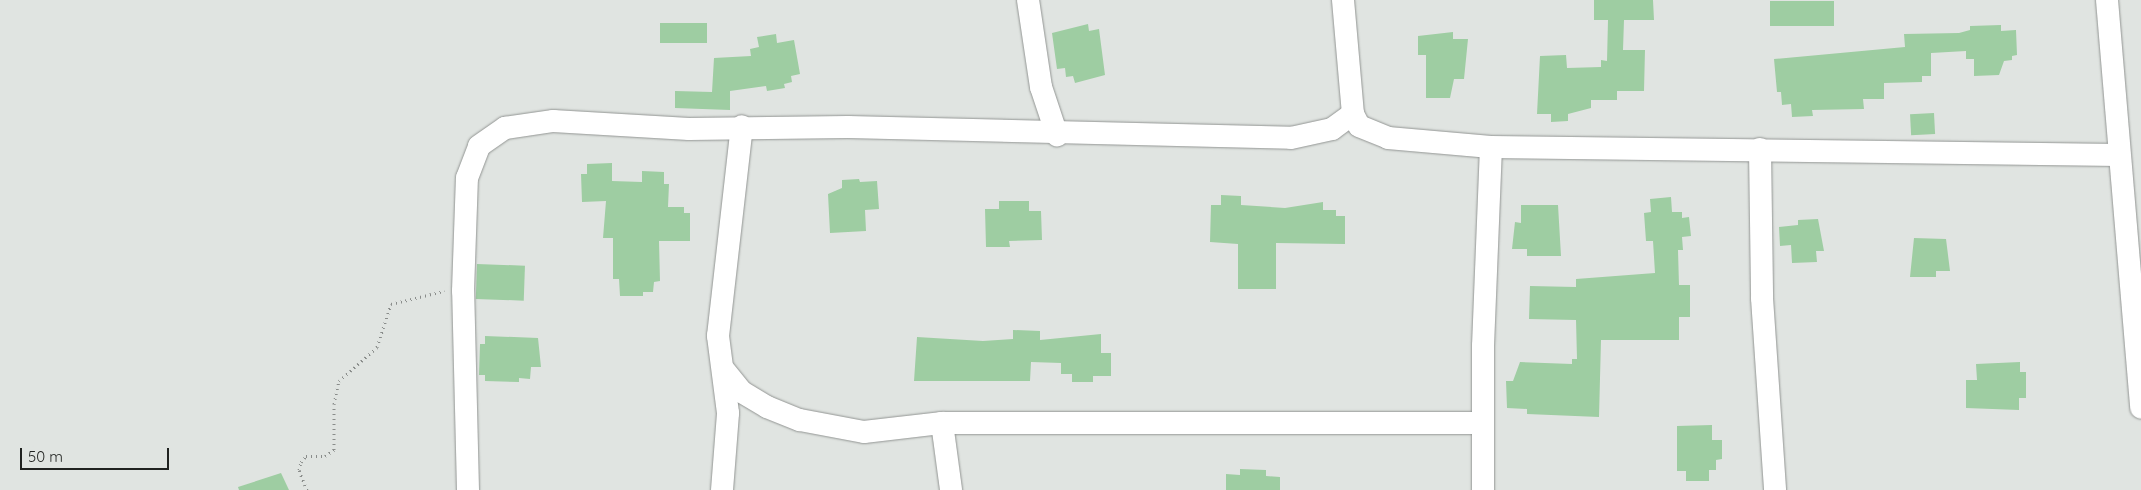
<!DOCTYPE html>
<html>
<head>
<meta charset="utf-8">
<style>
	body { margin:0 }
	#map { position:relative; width:2141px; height:490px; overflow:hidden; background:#e0e4e1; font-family:Quicksand,sans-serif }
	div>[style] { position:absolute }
	.building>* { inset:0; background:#9ecda2; transform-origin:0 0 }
	.path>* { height:3px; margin-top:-1.5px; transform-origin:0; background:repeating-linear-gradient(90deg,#8a8d8b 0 1px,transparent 0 5px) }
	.roads { filter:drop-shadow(0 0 1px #929593) drop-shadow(0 0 1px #929593) }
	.minor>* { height:22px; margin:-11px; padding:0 11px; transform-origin:11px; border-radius:11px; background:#fff }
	span { translate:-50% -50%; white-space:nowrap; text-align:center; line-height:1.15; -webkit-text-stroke:4px #e0e4e1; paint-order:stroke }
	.scale { position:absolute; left:20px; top:448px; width:149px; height:22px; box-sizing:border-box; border:2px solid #202220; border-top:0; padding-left:6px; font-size:15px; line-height:18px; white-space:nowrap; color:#202220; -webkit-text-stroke:4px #e0e4e1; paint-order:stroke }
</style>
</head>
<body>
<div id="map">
	<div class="building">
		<i style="clip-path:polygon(1594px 0,1653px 0,1654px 20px,1624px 20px,1623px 50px,1645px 50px,1644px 91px,1617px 91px,1617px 100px,1591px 100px,1591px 108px,1568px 114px,1568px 121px,1551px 122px,1551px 114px,1537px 114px,1540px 56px,1566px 55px,1567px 68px,1601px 67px,1601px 60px,1607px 61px,1608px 20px,1594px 20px)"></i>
		<i style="left:1770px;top:1px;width:64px;height:25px"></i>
		<i style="left:660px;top:23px;width:47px;height:20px"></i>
		<i style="clip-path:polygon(1088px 24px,1089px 31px,1099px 29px,1105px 75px,1075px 83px,1073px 76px,1066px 77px,1065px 68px,1057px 69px,1052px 33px)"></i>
		<i style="clip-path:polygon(2001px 25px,2001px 31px,2016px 30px,2017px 55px,2012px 56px,2012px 60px,2004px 61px,1999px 75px,1974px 76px,1974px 59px,1966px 59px,1966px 51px,1931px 53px,1931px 76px,1922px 76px,1922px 82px,1884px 83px,1884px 99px,1863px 99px,1864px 109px,1812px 110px,1813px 116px,1792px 117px,1791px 104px,1782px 105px,1781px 92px,1777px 92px,1774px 59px,1905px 47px,1904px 34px,1959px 33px,1970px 30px,1970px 26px)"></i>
		<i style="clip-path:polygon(1453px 32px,1453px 39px,1468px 39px,1464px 79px,1454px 79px,1450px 98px,1426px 98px,1426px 55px,1418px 55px,1418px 36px)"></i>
		<i style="clip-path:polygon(776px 34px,777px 43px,794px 40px,800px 74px,791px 76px,792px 82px,784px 84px,785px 88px,767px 91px,766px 86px,730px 91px,730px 110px,675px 108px,675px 91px,712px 92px,714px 58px,751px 56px,750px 49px,759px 47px,757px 37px)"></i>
		<i style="left:1934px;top:113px;width:21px;height:24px;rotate:87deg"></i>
		<i style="clip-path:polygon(612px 163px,612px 181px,642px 182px,642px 171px,664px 172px,664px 184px,669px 184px,668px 207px,684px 207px,684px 213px,690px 213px,690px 241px,659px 241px,660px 281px,654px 282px,653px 292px,643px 292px,643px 296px,620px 296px,619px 279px,613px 279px,613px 238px,603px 238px,606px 201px,582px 202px,581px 174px,587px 174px,587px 164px)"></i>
		<i style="clip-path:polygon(859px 179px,860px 182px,877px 181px,879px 209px,865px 210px,866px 231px,830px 233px,828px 194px,842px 188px,842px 180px)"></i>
		<i style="clip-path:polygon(1221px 195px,1241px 196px,1241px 205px,1285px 208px,1323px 202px,1323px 210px,1336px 210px,1336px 216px,1345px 216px,1345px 244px,1276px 243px,1276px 289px,1238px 289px,1238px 244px,1210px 242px,1211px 205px,1221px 205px)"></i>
		<i style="clip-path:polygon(1671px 197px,1672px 212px,1682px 212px,1682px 218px,1689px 217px,1691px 236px,1682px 237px,1683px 250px,1678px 250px,1679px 285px,1690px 285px,1690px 317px,1679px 317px,1679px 340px,1601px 340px,1599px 417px,1527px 414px,1527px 409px,1507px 408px,1506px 381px,1513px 381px,1520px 362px,1572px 364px,1572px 359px,1577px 359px,1576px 320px,1529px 319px,1530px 286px,1576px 287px,1576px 279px,1655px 273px,1653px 241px,1646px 241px,1644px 213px,1651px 212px,1650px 199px)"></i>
		<i style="clip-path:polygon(999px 201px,1029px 201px,1029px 211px,1041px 211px,1042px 240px,1009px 241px,1010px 247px,986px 247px,985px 209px,999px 209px)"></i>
		<i style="clip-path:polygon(1521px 205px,1558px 205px,1561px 256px,1527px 256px,1527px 249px,1512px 249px,1515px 222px,1521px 223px)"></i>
		<i style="clip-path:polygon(1818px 219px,1824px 251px,1816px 251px,1817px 262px,1792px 263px,1791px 245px,1780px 246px,1779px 227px,1798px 225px,1798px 220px)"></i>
		<i style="clip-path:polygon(1914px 238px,1946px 239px,1950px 271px,1936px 271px,1936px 277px,1910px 277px)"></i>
		<i style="left:477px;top:264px;width:48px;height:35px;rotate:2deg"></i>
		<i style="clip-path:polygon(1013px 330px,1040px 331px,1040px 340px,1101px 334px,1101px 353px,1111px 353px,1111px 376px,1093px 376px,1093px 382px,1072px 382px,1072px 374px,1061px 374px,1061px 363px,1031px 362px,1030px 381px,914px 381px,917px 337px,983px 341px,1013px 339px)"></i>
		<i style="clip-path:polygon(485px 336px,538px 338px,541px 367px,531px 367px,530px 379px,519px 378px,519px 382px,485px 381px,485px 375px,479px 375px,480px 344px,485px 344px)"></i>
		<i style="clip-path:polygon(2020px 362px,2020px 372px,2026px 372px,2026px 398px,2019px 398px,2019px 410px,1966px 408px,1966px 380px,1977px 380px,1976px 364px)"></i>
		<i style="clip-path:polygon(1712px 425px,1712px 440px,1722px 440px,1722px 459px,1716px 460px,1716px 470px,1709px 470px,1709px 481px,1686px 481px,1686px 471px,1677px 471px,1677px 426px)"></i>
		<i style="clip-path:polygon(1240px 469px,1266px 470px,1266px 476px,1280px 477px,1280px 490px,1226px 490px,1226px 474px,1240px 475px)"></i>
		<i style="clip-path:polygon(281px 473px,289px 490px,239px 490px,238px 487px)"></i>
	</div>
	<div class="path">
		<i style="left:307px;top:490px;width:22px;rotate:-112deg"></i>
		<i style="left:299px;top:470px;width:8px;rotate:-76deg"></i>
		<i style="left:301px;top:462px;width:8px;rotate:-50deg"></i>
		<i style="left:306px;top:456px;width:19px"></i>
		<i style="left:325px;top:456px;width:11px;rotate:-34deg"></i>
		<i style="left:334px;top:450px;width:46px;rotate:-90deg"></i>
		<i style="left:334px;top:404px;width:24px;rotate:-78deg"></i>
		<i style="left:339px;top:381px;width:51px;rotate:-41.8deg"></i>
		<i style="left:377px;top:347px;width:45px;rotate:-72deg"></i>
		<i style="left:391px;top:304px;width:55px;rotate:-13.8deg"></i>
	</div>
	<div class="roads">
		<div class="minor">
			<i style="left:1028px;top:0;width:88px;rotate:81.5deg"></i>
			<i style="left:1041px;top:87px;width:51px;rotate:71.6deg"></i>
			<i style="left:1343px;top:0;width:114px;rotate:85deg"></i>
			<i style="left:1353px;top:114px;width:13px;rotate:63deg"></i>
			<i style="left:1359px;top:126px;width:31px;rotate:22deg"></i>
			<i style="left:1388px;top:138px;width:103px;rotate:5deg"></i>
			<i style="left:1491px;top:147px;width:628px;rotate:0.73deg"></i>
			<i style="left:2107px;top:0;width:409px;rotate:85.2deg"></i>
			<i style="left:1760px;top:149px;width:149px;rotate:89.2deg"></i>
			<i style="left:1762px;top:298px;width:192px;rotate:86.1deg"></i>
			<i style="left:724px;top:370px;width:28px;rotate:51deg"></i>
			<i style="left:742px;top:392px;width:29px;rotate:31deg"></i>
			<i style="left:767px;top:407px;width:35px;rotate:22deg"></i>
			<i style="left:800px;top:420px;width:65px;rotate:10.6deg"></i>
			<i style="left:864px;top:432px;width:79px;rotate:-6.6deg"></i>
			<i style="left:942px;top:423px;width:540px"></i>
			<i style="left:942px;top:423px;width:68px;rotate:82.3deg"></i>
			<i style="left:468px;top:490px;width:199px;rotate:-91.4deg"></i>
			<i style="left:463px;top:291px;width:113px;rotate:-88deg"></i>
			<i style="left:467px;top:178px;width:34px;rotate:-69deg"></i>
			<i style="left:479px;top:146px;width:32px;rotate:-35deg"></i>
			<i style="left:505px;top:128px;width:49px;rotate:-8.3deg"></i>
			<i style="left:553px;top:121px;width:136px;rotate:3.4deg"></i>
			<i style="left:689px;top:129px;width:159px;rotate:-0.7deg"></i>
			<i style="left:848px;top:127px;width:443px;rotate:1.4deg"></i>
			<i style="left:1291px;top:138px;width:42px;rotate:-12.4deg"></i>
			<i style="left:1332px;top:129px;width:26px;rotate:-36deg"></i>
			<i style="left:722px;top:490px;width:77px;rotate:-85.5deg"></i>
			<i style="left:728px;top:413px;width:78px;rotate:-97.4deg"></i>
			<i style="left:718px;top:336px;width:211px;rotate:-83.5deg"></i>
			<i style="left:1483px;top:490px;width:144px;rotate:-90deg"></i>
			<i style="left:1483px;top:346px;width:199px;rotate:-87.7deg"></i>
		</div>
	</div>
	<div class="scale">50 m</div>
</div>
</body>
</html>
